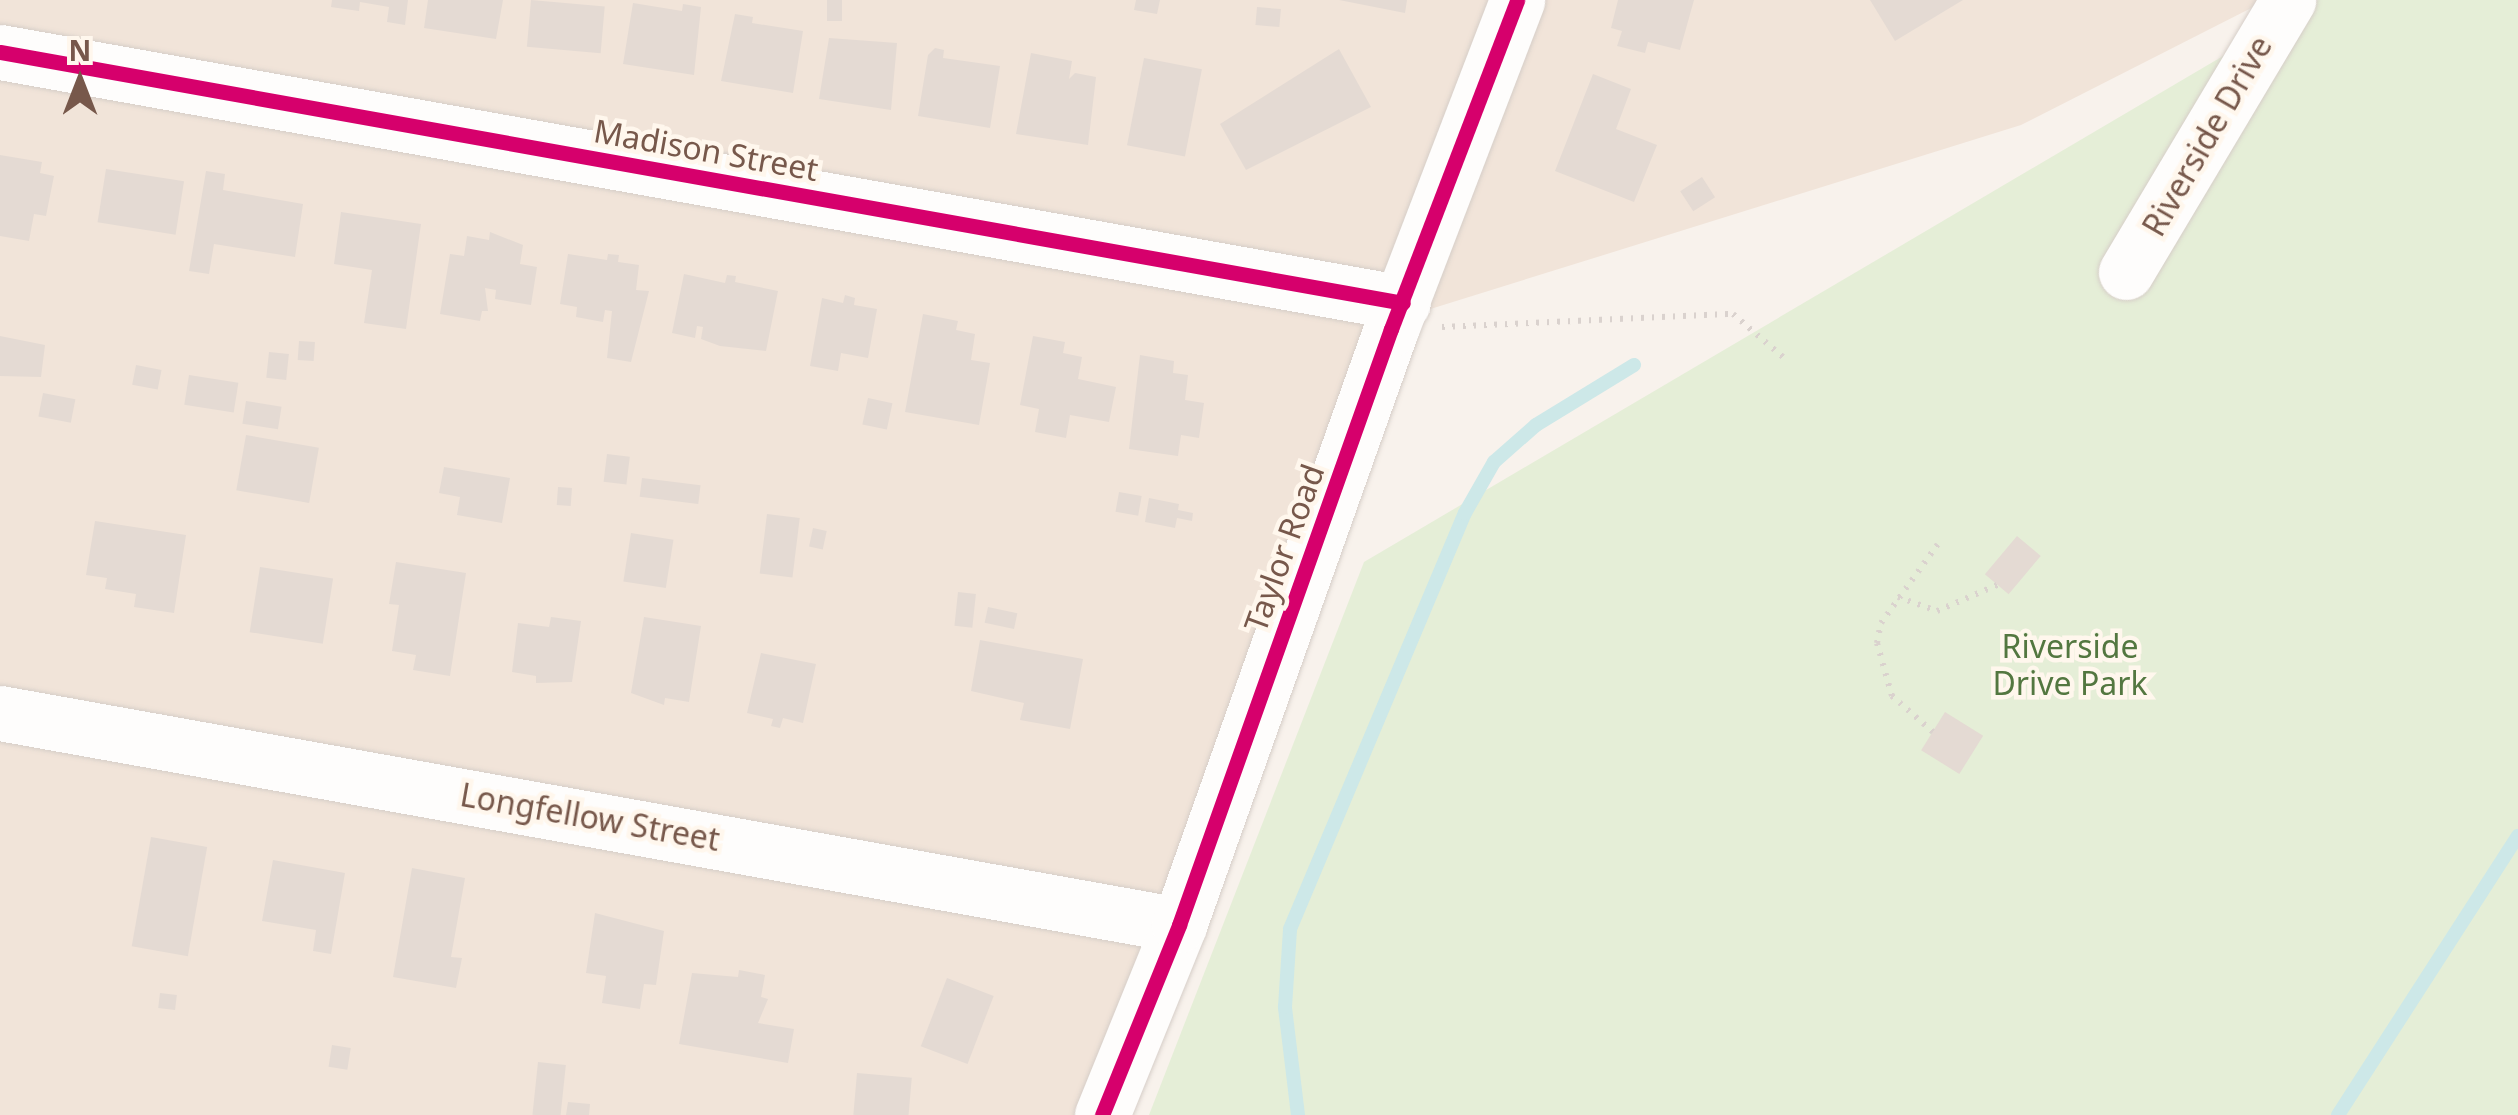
<!DOCTYPE html>
<html>
<head>
<meta charset="utf-8">
<style>
	body { margin:0 }
	#map { position:relative; width:2518px; height:1115px; overflow:hidden; background:#f8f2ec; font-family:"Noto Sans",sans-serif }
	div>[style] { position:absolute }
	.residential>* { inset:0; background:#f1e4d9 }
	.green>* { inset:0; background:#e5eed7 }
	.stream>* { height:14px; margin:-7px; padding:0 7px; transform-origin:7px; border-radius:7px; background:#cde8e8 }
	.building>* { inset:0; background:#e4dad3; transform-origin:0 0 }
	.path>* { height:6px; margin-top:-3px; transform-origin:0; background:repeating-linear-gradient(90deg,#dad2ce 0 2.5px,transparent 0 10.5px) }
	.roads { filter:drop-shadow(0 0 2px #d6cec8) drop-shadow(0 0 2px #d6cec8) }
	.minor>* { height:55px; margin:-27.5px; padding:0 27.5px; transform-origin:27.5px; border-radius:27.5px; background:#fefdfc }
	.cycleway>* { height:15px; margin:-7.5px; padding:0 7.5px; transform-origin:7.5px; border-radius:7.5px; background:#d6006c }
	span { translate:-50% -50%; white-space:nowrap; text-align:center; line-height:1.15; -webkit-text-stroke:9px #fff7ed; paint-order:stroke }
	.street-label { font-size:32px; color:#77584b }
	.park-label { font-size:32px; color:#537740 }
	.north { position:absolute; left:30px; top:30px; width:100px; height:100px; -webkit-text-stroke:8px #fff7ed; paint-order:stroke; rotate:0deg; font-size:28px; font-weight:700; line-height:40px; text-align:center; color:#77584b }
	.north::after { content:''; display:block; margin:auto; width:35px; height:45px; background:#77584b; clip-path:polygon(50% 0,100% 100%,50% 72%,0 100%) }
</style>
</head>
<body>
<div id="map">
	<div class="residential">
		<i style="clip-path:polygon(0 0,2267px 0,2021px 125px,1424px 311px,1085px 1115px,0 1115px)"></i>
	</div>
	<div class="green">
		<i style="clip-path:polygon(2318px 0,2518px 0,2518px 1115px,1149px 1115px,1364px 562px)"></i>
	</div>
	<div class="stream">
		<i style="left:1298px;top:1115px;width:109px;rotate:-96.9deg"></i>
		<i style="left:1285px;top:1007px;width:78px;rotate:-86.3deg"></i>
		<i style="left:1290px;top:929px;width:451px;rotate:-67.2deg"></i>
		<i style="left:1465px;top:513px;width:59px;rotate:-60.4deg"></i>
		<i style="left:1494px;top:462px;width:56px;rotate:-41.4deg"></i>
		<i style="left:1536px;top:425px;width:115px;rotate:-31.5deg"></i>
		<i style="left:2338px;top:1115px;width:332px;rotate:-57.2deg"></i>
	</div>
	<div class="building">
		<i style="clip-path:polygon(332px 0,408px 0,405px 25px,387px 22px,389px 7px,360px 2px,359px 11px,331px 7px)"></i>
		<i style="clip-path:polygon(428px 0,503px 0,496px 39px,424px 28px)"></i>
		<i style="left:531px;top:0;width:74px;height:47px;rotate:5deg"></i>
		<i style="left:827px;top:0;width:15px;height:21px"></i>
		<i style="clip-path:polygon(1136px 0,1160px 0,1157px 14px,1134px 10px)"></i>
		<i style="clip-path:polygon(1339px 0,1407px 0,1405px 13px)"></i>
		<i style="clip-path:polygon(1618px 0,1694px 0,1680px 50px,1648px 42px,1645px 53px,1617px 46px,1622px 31px,1611px 28px)"></i>
		<i style="clip-path:polygon(1870px 0,1963px 0,1895px 41px)"></i>
		<i style="clip-path:polygon(633px 3px,682px 11px,683px 4px,701px 7px,694px 75px,623px 64px)"></i>
		<i style="left:1257px;top:7px;width:24px;height:18px;rotate:5deg"></i>
		<i style="clip-path:polygon(735px 14px,753px 17px,752px 23px,803px 31px,793px 93px,721px 81px)"></i>
		<i style="clip-path:polygon(829px 38px,897px 43px,891px 110px,819px 99px)"></i>
		<i style="clip-path:polygon(935px 48px,944px 50px,943px 58px,1000px 66px,990px 128px,918px 116px,928px 55px)"></i>
		<i style="clip-path:polygon(1339px 49px,1371px 107px,1246px 170px,1220px 124px)"></i>
		<i style="clip-path:polygon(1031px 53px,1072px 61px,1069px 79px,1075px 73px,1096px 77px,1088px 145px,1016px 134px)"></i>
		<i style="left:1144px;top:58px;width:59px;height:89px;rotate:11deg"></i>
		<i style="clip-path:polygon(1593px 74px,1631px 89px,1616px 129px,1657px 145px,1634px 202px,1555px 171px)"></i>
		<i style="clip-path:polygon(0 155px,42px 162px,40px 173px,54px 176px,46px 216px,34px 214px,29px 241px,0 236px)"></i>
		<i style="left:106px;top:169px;width:79px;height:54px;rotate:9deg"></i>
		<i style="clip-path:polygon(206px 171px,225px 174px,223px 190px,303px 204px,295px 257px,214px 244px,209px 274px,189px 271px)"></i>
		<i style="left:1702px;top:177px;width:24px;height:26px;rotate:57deg"></i>
		<i style="clip-path:polygon(341px 212px,421px 224px,406px 329px,364px 323px,372px 270px,334px 264px)"></i>
		<i style="clip-path:polygon(490px 232px,523px 245px,520px 264px,537px 267px,531px 305px,495px 299px,496px 290px,485px 288px,488px 311px,482px 311px,480px 321px,440px 314px,450px 254px,464px 256px,467px 236px,489px 240px)"></i>
		<i style="clip-path:polygon(568px 254px,607px 260px,608px 254px,619px 255px,618px 262px,639px 265px,636px 290px,649px 291px,631px 362px,607px 358px,612px 311px,605px 310px,603px 322px,576px 317px,577px 307px,560px 304px)"></i>
		<i style="clip-path:polygon(684px 274px,725px 283px,727px 275px,736px 276px,735px 282px,778px 291px,766px 351px,720px 346px,701px 339px,703px 327px,697px 326px,695px 338px,672px 333px)"></i>
		<i style="clip-path:polygon(845px 295px,855px 298px,854px 305px,877px 309px,868px 358px,841px 353px,838px 371px,810px 366px,822px 298px,843px 303px)"></i>
		<i style="clip-path:polygon(923px 314px,958px 321px,956px 330px,975px 334px,971px 360px,990px 363px,979px 425px,905px 412px)"></i>
		<i style="clip-path:polygon(0 336px,45px 345px,41px 377px,0 376px)"></i>
		<i style="clip-path:polygon(1033px 336px,1065px 342px,1063px 353px,1082px 357px,1078px 379px,1116px 387px,1109px 422px,1070px 415px,1066px 438px,1035px 432px,1039px 409px,1020px 405px)"></i>
		<i style="left:299px;top:341px;width:16px;height:19px;rotate:4deg"></i>
		<i style="left:269px;top:352px;width:20px;height:26px;rotate:6deg"></i>
		<i style="clip-path:polygon(1140px 355px,1174px 361px,1173px 373px,1188px 375px,1185px 400px,1204px 403px,1199px 438px,1181px 435px,1178px 456px,1129px 449px)"></i>
		<i style="left:136px;top:365px;width:26px;height:20px;rotate:11deg"></i>
		<i style="left:189px;top:375px;width:50px;height:30px;rotate:9deg"></i>
		<i style="left:43px;top:393px;width:33px;height:24px;rotate:11deg"></i>
		<i style="left:868px;top:398px;width:25px;height:27px;rotate:12deg"></i>
		<i style="left:246px;top:401px;width:36px;height:23px;rotate:9deg"></i>
		<i style="left:246px;top:435px;width:74px;height:56px;rotate:10deg"></i>
		<i style="left:607px;top:454px;width:23px;height:28px;rotate:7deg"></i>
		<i style="clip-path:polygon(444px 467px,510px 478px,502px 523px,457px 515px,460px 497px,439px 493px)"></i>
		<i style="left:642px;top:478px;width:59px;height:19px;rotate:7deg"></i>
		<i style="left:558px;top:487px;width:14px;height:18px;rotate:4deg"></i>
		<i style="left:1119px;top:492px;width:23px;height:20px;rotate:10deg"></i>
		<i style="clip-path:polygon(1149px 498px,1179px 504px,1178px 510px,1193px 513px,1192px 521px,1177px 518px,1175px 528px,1145px 522px)"></i>
		<i style="left:767px;top:514px;width:33px;height:60px;rotate:7deg"></i>
		<i style="clip-path:polygon(95px 521px,186px 535px,174px 613px,134px 607px,136px 594px,105px 589px,107px 578px,86px 575px)"></i>
		<i style="left:813px;top:528px;width:14px;height:19px;rotate:12deg"></i>
		<i style="left:631px;top:533px;width:43px;height:49px;rotate:9deg"></i>
		<i style="left:2017px;top:536px;width:31px;height:50px;rotate:40deg"></i>
		<i style="clip-path:polygon(396px 562px,466px 573px,450px 676px,413px 670px,416px 655px,392px 651px,399px 605px,389px 604px)"></i>
		<i style="left:260px;top:567px;width:74px;height:66px;rotate:9deg"></i>
		<i style="left:958px;top:592px;width:18px;height:34px;rotate:6deg"></i>
		<i style="left:988px;top:607px;width:30px;height:16px;rotate:12deg"></i>
		<i style="clip-path:polygon(551px 617px,581px 621px,572px 682px,536px 683px,536px 676px,512px 672px,518px 623px,549px 627px)"></i>
		<i style="clip-path:polygon(644px 617px,701px 626px,689px 702px,665px 698px,664px 705px,631px 693px)"></i>
		<i style="clip-path:polygon(980px 640px,1083px 659px,1070px 729px,1020px 720px,1024px 703px,971px 691px)"></i>
		<i style="clip-path:polygon(761px 653px,816px 664px,803px 723px,783px 718px,780px 728px,771px 726px,773px 719px,747px 713px)"></i>
		<i style="left:1945px;top:712px;width:45px;height:45px;rotate:32deg"></i>
		<i style="left:151px;top:837px;width:57px;height:111px;rotate:10deg"></i>
		<i style="clip-path:polygon(273px 860px,345px 873px,331px 954px,313px 951px,316px 930px,262px 921px)"></i>
		<i style="clip-path:polygon(412px 868px,465px 878px,451px 957px,462px 958px,456px 988px,393px 977px)"></i>
		<i style="clip-path:polygon(595px 913px,664px 931px,656px 985px,644px 984px,640px 1009px,602px 1003px,606px 976px,586px 973px)"></i>
		<i style="clip-path:polygon(739px 970px,765px 975px,761px 997px,768px 999px,758px 1023px,794px 1029px,788px 1063px,679px 1044px,692px 973px,738px 977px)"></i>
		<i style="left:947px;top:978px;width:50px;height:73px;rotate:21deg"></i>
		<i style="left:160px;top:993px;width:17px;height:15px;rotate:7deg"></i>
		<i style="left:332px;top:1045px;width:19px;height:22px;rotate:9deg"></i>
		<i style="left:538px;top:1062px;width:28px;height:53px;rotate:6deg"></i>
		<i style="left:857px;top:1073px;width:55px;height:42px;rotate:5deg"></i>
		<i style="clip-path:polygon(568px 1102px,590px 1104px,589px 1115px,566px 1115px)"></i>
	</div>
	<div class="path">
		<i style="left:1442px;top:327px;width:291px;rotate:-2.6deg"></i>
		<i style="left:1733px;top:314px;width:66px;rotate:40.7deg"></i>
		<i style="left:1898px;top:597px;width:41px;rotate:19.7deg"></i>
		<i style="left:1937px;top:611px;width:68px;rotate:-23.5deg"></i>
		<i style="left:1933px;top:732px;width:55px;rotate:-138.7deg"></i>
		<i style="left:1892px;top:696px;width:55px;rotate:-105.8deg"></i>
		<i style="left:1877px;top:643px;width:20px;rotate:-79deg"></i>
		<i style="left:1881px;top:623px;width:97px;rotate:-54.2deg"></i>
	</div>
	<div class="roads">
		<div class="minor">
			<i style="left:0;top:52px;width:1425px;rotate:10.14deg"></i>
			<i style="left:2126px;top:272px;width:317px;rotate:-59.2deg"></i>
			<i style="left:0;top:713px;width:1198px;rotate:10.19deg"></i>
			<i style="left:1102px;top:1115px;width:205px;rotate:-67.9deg"></i>
			<i style="left:1179px;top:925px;width:633px;rotate:-70.42deg"></i>
			<i style="left:1391px;top:329px;width:352px;rotate:-69deg"></i>
		</div>
	</div>
	<div class="cycleway">
		<i style="left:0;top:52px;width:1425px;rotate:10.14deg"></i>
		<i style="left:1102px;top:1115px;width:205px;rotate:-67.9deg"></i>
		<i style="left:1179px;top:925px;width:633px;rotate:-70.42deg"></i>
		<i style="left:1391px;top:329px;width:352px;rotate:-69deg"></i>
	</div>
	<div class="street-label">
		<span style="left:2207px;top:136px;rotate:-60deg">Riverside Drive</span>
		<span style="left:706px;top:150px;rotate:10deg">Madison Street</span>
		<span style="left:1284px;top:548px;rotate:-70deg">Taylor Road</span>
		<span style="left:590px;top:817px;rotate:10deg">Longfellow Street</span>
	</div>
	<div class="park-label">
		<span style="left:2070px;top:665px">Riverside<br>Drive Park</span>
	</div>
	<div class="north">N</div>
</div>
</body>
</html>
